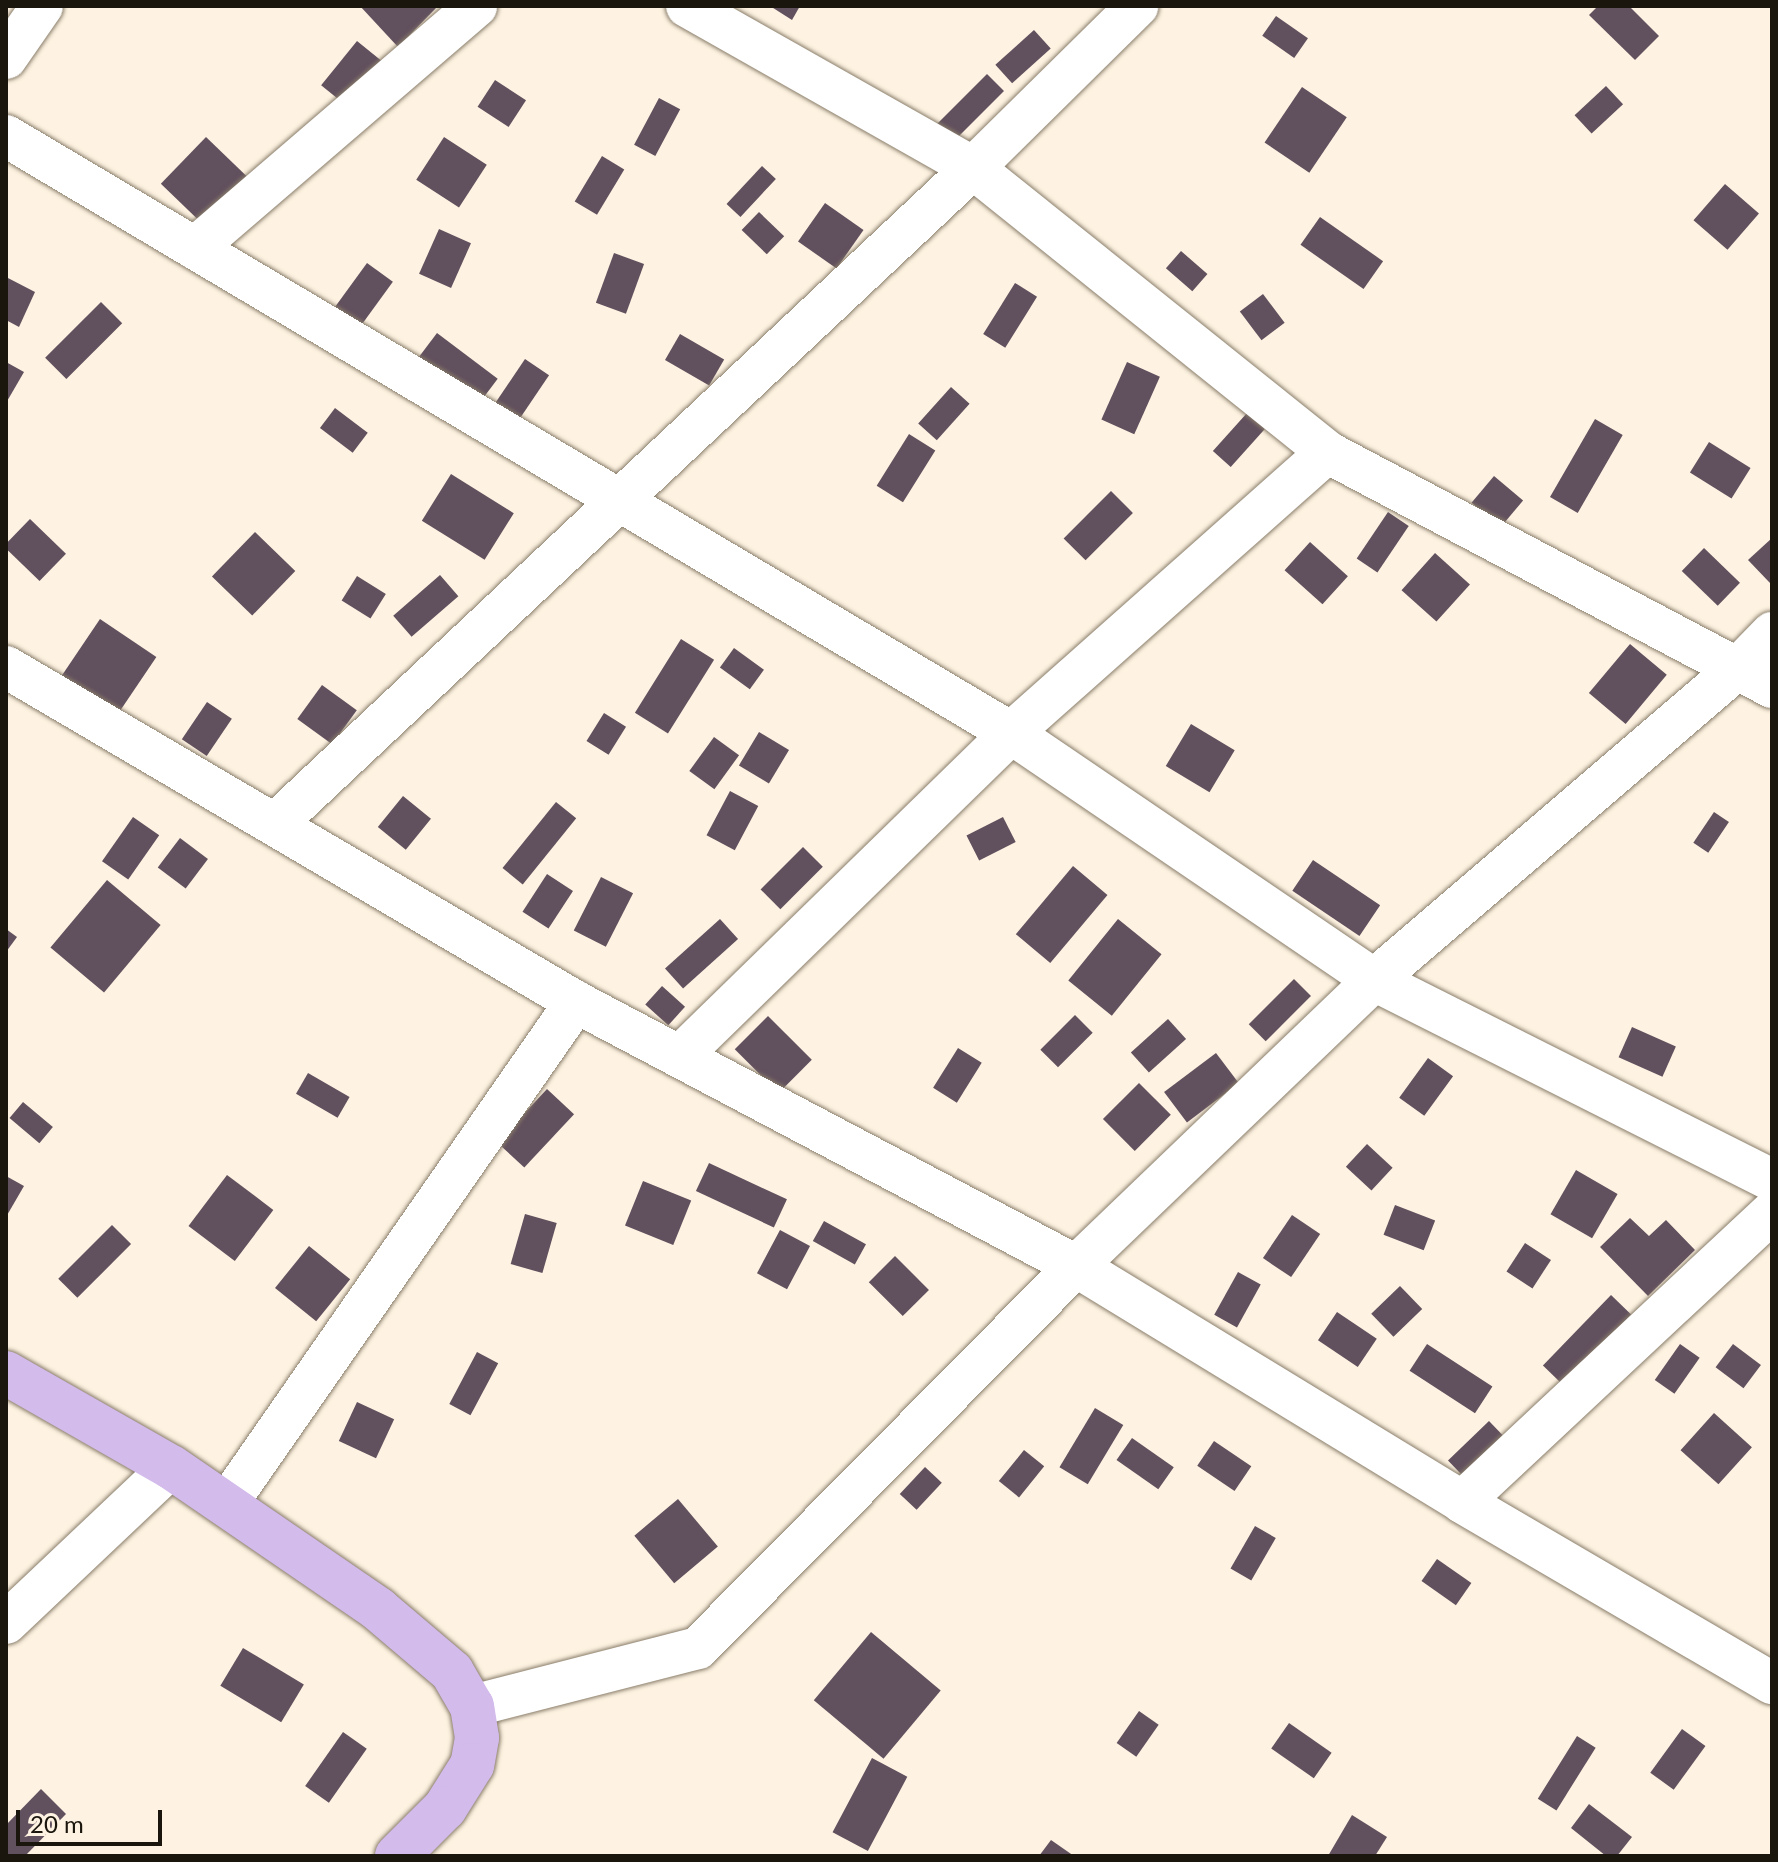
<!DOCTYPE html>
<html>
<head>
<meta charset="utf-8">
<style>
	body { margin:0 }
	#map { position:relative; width:1778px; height:1862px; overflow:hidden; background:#fef3e2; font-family:Lato,sans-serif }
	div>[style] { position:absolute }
	.building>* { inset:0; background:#61505e; transform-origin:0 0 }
	.roads { filter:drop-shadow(0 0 2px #897d6a) drop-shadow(0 0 2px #897d6a) }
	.street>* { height:42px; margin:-21px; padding:0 21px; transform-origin:21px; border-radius:21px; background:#fff }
	.primary>* { height:44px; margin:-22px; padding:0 22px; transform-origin:22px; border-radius:22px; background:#d3bbeb }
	span { translate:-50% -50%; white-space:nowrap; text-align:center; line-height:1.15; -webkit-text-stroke:8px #fef3e2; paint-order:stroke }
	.frame { position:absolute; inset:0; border:8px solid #1a150d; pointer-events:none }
	.scale { position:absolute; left:16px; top:1810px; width:146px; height:36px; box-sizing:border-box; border:4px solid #1a150d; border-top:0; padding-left:10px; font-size:24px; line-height:28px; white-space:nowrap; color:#1a150d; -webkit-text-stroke:6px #fef3e2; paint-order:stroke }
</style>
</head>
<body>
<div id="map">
	<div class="building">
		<i style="clip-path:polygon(360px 6px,438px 6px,398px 47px)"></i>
		<i style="clip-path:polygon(770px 6px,800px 6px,792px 20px)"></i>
		<i style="clip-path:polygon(1598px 6px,1629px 6px,1659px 36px,1635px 60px,1589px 15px)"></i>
		<i style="left:1276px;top:16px;width:39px;height:24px;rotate:35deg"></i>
		<i style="left:1034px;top:30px;width:25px;height:52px;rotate:48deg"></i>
		<i style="left:357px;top:41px;width:35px;height:57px;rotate:39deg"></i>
		<i style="left:987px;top:74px;width:24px;height:70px;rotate:45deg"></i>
		<i style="left:495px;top:80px;width:37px;height:32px;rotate:33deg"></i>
		<i style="left:1606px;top:86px;width:25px;height:43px;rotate:47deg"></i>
		<i style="left:1302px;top:87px;width:54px;height:67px;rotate:34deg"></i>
		<i style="left:659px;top:98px;width:24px;height:53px;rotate:28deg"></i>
		<i style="left:206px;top:137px;width:62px;height:65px;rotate:44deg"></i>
		<i style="left:444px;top:137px;width:51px;height:51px;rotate:33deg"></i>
		<i style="left:602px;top:156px;width:26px;height:53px;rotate:31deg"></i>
		<i style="left:762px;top:166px;width:19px;height:52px;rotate:43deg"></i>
		<i style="left:1725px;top:184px;width:45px;height:48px;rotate:41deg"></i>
		<i style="left:825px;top:203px;width:47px;height:47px;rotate:35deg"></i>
		<i style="left:759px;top:212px;width:35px;height:25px;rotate:44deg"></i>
		<i style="left:1320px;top:217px;width:77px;height:34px;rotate:35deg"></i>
		<i style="left:439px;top:229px;width:35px;height:49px;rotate:24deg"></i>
		<i style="left:1181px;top:251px;width:35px;height:23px;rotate:41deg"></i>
		<i style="left:614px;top:253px;width:32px;height:53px;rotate:20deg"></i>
		<i style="left:367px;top:263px;width:32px;height:56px;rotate:36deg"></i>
		<i style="clip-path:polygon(6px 277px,35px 292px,19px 327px,6px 320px)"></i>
		<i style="left:1015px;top:283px;width:26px;height:60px;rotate:32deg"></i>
		<i style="left:1263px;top:294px;width:36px;height:29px;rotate:53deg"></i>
		<i style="left:101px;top:302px;width:30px;height:79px;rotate:45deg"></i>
		<i style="left:437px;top:333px;width:76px;height:31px;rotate:37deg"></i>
		<i style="left:680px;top:334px;width:51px;height:30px;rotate:30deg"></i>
		<i style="left:525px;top:359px;width:29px;height:58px;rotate:34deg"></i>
		<i style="clip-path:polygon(6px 362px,24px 372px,6px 403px)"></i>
		<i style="left:1127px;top:362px;width:36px;height:63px;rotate:24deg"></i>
		<i style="left:951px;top:387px;width:25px;height:49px;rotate:42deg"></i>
		<i style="left:335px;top:408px;width:41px;height:25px;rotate:37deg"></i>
		<i style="left:1247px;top:413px;width:24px;height:51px;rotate:42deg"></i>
		<i style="left:1595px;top:419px;width:32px;height:90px;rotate:30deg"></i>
		<i style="left:909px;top:434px;width:31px;height:61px;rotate:32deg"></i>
		<i style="left:1709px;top:442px;width:49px;height:36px;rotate:32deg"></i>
		<i style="left:451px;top:474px;width:74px;height:55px;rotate:32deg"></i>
		<i style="left:1494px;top:476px;width:38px;height:35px;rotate:40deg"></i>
		<i style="left:1111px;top:491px;width:31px;height:67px;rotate:45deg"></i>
		<i style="left:1388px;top:512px;width:25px;height:56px;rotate:34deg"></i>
		<i style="left:30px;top:519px;width:50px;height:38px;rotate:44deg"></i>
		<i style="left:255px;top:532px;width:56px;height:62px;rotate:44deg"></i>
		<i style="clip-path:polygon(1772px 538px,1772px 582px,1770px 583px,1748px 560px)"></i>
		<i style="left:1310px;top:542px;width:51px;height:38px;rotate:42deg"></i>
		<i style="left:1704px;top:548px;width:50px;height:32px;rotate:44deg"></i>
		<i style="left:1435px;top:553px;width:47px;height:50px;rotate:42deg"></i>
		<i style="left:440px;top:575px;width:28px;height:62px;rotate:49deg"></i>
		<i style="left:357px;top:576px;width:34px;height:29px;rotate:32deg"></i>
		<i style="left:100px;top:619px;width:68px;height:73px;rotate:34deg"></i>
		<i style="left:681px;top:639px;width:39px;height:87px;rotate:32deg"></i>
		<i style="left:1630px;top:644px;width:48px;height:64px;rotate:40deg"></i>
		<i style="left:734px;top:648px;width:37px;height:24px;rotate:36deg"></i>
		<i style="left:322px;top:685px;width:43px;height:42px;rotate:36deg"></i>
		<i style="left:207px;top:702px;width:30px;height:45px;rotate:34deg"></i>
		<i style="left:604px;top:713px;width:26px;height:33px;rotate:32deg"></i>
		<i style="left:1191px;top:724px;width:51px;height:49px;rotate:31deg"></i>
		<i style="left:759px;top:732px;width:35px;height:39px;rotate:31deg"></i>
		<i style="left:714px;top:737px;width:31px;height:42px;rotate:36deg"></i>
		<i style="left:730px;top:791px;width:32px;height:50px;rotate:28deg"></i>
		<i style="left:403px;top:796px;width:36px;height:40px;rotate:39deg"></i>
		<i style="left:556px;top:802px;width:26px;height:85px;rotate:39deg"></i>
		<i style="left:1714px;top:812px;width:18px;height:37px;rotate:34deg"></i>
		<i style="left:133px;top:817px;width:32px;height:54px;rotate:35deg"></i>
		<i style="left:1003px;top:817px;width:28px;height:41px;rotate:63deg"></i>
		<i style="left:180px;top:838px;width:35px;height:37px;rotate:37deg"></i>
		<i style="left:803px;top:847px;width:28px;height:60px;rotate:45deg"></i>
		<i style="left:1313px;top:860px;width:81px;height:37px;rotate:34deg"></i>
		<i style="left:1073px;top:866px;width:45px;height:89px;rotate:40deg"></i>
		<i style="left:547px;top:874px;width:31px;height:45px;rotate:33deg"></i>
		<i style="left:601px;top:877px;width:36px;height:60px;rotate:27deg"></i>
		<i style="left:107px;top:880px;width:70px;height:88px;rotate:40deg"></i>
		<i style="left:720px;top:919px;width:27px;height:74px;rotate:48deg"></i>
		<i style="left:1118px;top:919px;width:56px;height:79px;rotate:39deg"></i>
		<i style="clip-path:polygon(6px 929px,17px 937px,6px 952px)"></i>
		<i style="left:1294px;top:979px;width:24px;height:64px;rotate:45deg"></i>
		<i style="left:662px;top:986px;width:31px;height:25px;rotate:42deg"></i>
		<i style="left:1075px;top:1015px;width:25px;height:49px;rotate:45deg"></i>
		<i style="left:768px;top:1016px;width:62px;height:47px;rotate:45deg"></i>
		<i style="left:1168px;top:1019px;width:27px;height:50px;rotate:48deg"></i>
		<i style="left:1632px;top:1027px;width:48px;height:33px;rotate:24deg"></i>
		<i style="left:958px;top:1048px;width:28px;height:47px;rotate:32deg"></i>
		<i style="left:1216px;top:1053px;width:38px;height:65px;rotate:53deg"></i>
		<i style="left:1428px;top:1058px;width:31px;height:49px;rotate:36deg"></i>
		<i style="left:308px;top:1073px;width:48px;height:24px;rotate:30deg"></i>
		<i style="left:1139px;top:1083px;width:45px;height:51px;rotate:45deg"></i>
		<i style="left:547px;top:1089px;width:37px;height:73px;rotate:43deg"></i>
		<i style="left:23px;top:1102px;width:39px;height:21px;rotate:40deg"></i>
		<i style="left:1367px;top:1144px;width:35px;height:31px;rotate:43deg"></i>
		<i style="left:709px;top:1163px;width:86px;height:31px;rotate:25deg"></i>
		<i style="left:1576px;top:1170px;width:48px;height:51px;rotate:30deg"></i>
		<i style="left:227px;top:1175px;width:58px;height:64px;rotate:37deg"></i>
		<i style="clip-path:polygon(6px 1176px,24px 1186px,6px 1217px)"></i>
		<i style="left:643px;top:1181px;width:52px;height:48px;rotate:22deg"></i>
		<i style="left:1395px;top:1205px;width:43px;height:32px;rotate:21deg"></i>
		<i style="left:525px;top:1214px;width:33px;height:52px;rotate:16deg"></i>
		<i style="left:1292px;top:1215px;width:34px;height:52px;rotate:34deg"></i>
		<i style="clip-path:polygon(1630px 1218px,1649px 1236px,1666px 1220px,1695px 1250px,1648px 1296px,1600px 1247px)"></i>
		<i style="left:824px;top:1221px;width:48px;height:23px;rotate:29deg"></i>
		<i style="left:112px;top:1225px;width:27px;height:76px;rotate:45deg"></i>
		<i style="left:780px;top:1230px;width:34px;height:49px;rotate:28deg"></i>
		<i style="left:1525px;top:1243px;width:31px;height:34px;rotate:33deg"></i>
		<i style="left:309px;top:1246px;width:53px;height:54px;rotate:39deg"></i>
		<i style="left:895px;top:1256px;width:48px;height:37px;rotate:45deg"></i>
		<i style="left:1238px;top:1272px;width:26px;height:49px;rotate:29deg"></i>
		<i style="left:1400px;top:1286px;width:32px;height:40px;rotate:46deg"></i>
		<i style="left:1611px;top:1295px;width:28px;height:98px;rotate:44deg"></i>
		<i style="left:1337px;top:1312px;width:48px;height:34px;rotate:34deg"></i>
		<i style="left:1427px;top:1344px;width:78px;height:32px;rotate:33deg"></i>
		<i style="left:1680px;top:1344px;width:24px;height:44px;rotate:35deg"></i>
		<i style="left:1733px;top:1344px;width:35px;height:29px;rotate:37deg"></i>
		<i style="left:477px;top:1352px;width:24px;height:59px;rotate:28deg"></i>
		<i style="left:357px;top:1402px;width:41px;height:43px;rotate:25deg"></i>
		<i style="left:1095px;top:1408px;width:33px;height:69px;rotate:31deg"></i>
		<i style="left:1714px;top:1413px;width:51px;height:50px;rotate:42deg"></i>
		<i style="left:1489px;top:1421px;width:28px;height:57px;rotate:46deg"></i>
		<i style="left:1132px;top:1438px;width:51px;height:27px;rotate:35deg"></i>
		<i style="left:1214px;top:1441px;width:45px;height:30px;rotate:34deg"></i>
		<i style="left:1024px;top:1450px;width:26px;height:40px;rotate:39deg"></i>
		<i style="left:925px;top:1467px;width:23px;height:37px;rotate:43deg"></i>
		<i style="left:678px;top:1499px;width:62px;height:57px;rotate:50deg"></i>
		<i style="left:1255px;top:1526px;width:24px;height:49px;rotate:30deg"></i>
		<i style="left:1437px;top:1559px;width:42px;height:27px;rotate:35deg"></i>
		<i style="left:871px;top:1632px;width:91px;height:89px;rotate:40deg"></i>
		<i style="left:243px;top:1648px;width:71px;height:44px;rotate:31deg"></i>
		<i style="left:1139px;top:1711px;width:24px;height:39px;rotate:35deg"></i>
		<i style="left:1289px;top:1723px;width:52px;height:31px;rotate:35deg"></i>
		<i style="left:1682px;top:1729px;width:29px;height:54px;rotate:36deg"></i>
		<i style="left:343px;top:1732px;width:29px;height:66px;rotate:35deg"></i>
		<i style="left:1577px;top:1736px;width:22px;height:74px;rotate:32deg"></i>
		<i style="left:872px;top:1758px;width:40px;height:84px;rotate:28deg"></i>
		<i style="clip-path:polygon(41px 1789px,66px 1814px,25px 1856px,6px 1856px,6px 1825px)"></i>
		<i style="clip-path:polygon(1589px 1804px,1632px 1837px,1617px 1856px,1606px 1856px,1571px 1828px)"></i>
		<i style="clip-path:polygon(1352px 1815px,1387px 1837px,1375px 1856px,1328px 1856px)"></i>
		<i style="clip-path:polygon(1051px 1840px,1074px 1856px,1039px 1856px)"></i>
	</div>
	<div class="roads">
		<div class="street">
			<i style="left:687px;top:6px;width:329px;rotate:29.5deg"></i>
			<i style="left:973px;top:168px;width:454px;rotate:38.7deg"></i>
			<i style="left:1327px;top:452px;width:503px;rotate:27.84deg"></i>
			<i style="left:6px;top:58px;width:63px;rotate:-55.3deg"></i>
			<i style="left:6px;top:136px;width:1169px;rotate:30.71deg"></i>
			<i style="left:1011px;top:733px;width:439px;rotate:34.2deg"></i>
			<i style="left:1374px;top:980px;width:445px;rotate:26.7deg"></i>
			<i style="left:195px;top:248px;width:371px;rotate:-40.7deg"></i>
			<i style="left:6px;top:667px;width:661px;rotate:30.44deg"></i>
			<i style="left:576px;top:1002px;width:565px;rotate:27.83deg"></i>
			<i style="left:1076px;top:1266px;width:452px;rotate:31.4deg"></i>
			<i style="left:1462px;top:1502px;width:359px;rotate:30.3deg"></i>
			<i style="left:275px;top:824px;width:958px;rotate:-43.22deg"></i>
			<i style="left:973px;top:168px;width:231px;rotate:-44.6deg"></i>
			<i style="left:680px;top:1056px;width:462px;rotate:-44.3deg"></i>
			<i style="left:1011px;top:733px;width:423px;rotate:-41.6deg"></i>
			<i style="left:1462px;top:1502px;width:424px;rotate:-43.1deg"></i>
			<i style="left:226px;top:1505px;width:613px;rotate:-55.17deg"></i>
			<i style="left:6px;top:1623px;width:227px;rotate:-43.4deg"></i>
			<i style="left:472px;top:1706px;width:233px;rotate:-14.4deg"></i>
			<i style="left:698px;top:1648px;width:537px;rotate:-45.3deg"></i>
			<i style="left:1076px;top:1266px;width:413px;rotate:-43.8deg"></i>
			<i style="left:1374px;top:980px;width:479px;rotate:-40.6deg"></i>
			<i style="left:1738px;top:668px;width:49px;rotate:-45.8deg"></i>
		</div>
		<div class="primary">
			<i style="left:6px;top:1373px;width:190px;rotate:29.7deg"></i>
			<i style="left:171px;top:1467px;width:251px;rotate:34.4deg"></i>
			<i style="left:378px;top:1609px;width:97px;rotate:40.4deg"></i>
			<i style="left:452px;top:1672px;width:39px;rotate:60deg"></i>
			<i style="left:472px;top:1706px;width:32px;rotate:81deg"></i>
			<i style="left:477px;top:1738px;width:27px;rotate:100deg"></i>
			<i style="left:472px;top:1765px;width:51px;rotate:122.1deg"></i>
			<i style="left:445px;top:1808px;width:68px;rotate:135deg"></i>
		</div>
	</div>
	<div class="frame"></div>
	<div class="scale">20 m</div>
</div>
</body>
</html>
